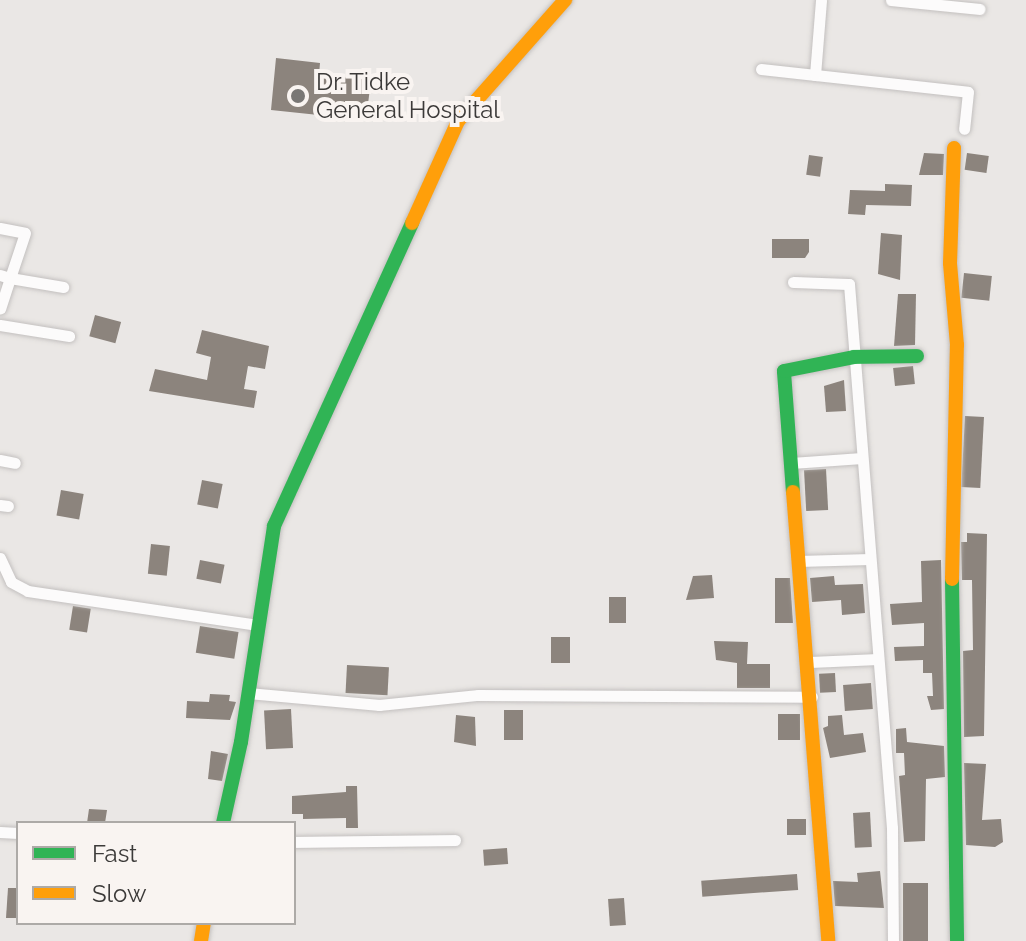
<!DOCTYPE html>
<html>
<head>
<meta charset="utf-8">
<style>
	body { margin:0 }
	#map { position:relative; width:1026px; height:941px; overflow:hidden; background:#eae7e5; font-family:Raleway,sans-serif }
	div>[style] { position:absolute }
	.building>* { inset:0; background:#8c847d; transform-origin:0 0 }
	.roads { filter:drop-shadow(0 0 2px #c3c0bf) drop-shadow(0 0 2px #c3c0bf) }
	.street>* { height:11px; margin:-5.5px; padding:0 5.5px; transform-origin:5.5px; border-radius:5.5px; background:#fcfbfb }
	.fast>* { height:14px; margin:-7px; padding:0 7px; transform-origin:7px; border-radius:7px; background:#30b455 }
	.slow>* { height:14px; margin:-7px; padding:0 7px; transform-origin:7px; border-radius:7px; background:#ff9f0a }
	.dots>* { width:22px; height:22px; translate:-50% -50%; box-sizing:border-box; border:4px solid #f9f4f1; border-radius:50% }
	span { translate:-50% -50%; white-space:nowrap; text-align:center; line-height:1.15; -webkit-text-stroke:8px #f9f4f1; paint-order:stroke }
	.poi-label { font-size:24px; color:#3c3a39 }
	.left { translate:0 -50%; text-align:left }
	.legend { position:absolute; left:16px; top:821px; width:280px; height:104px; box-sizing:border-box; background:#f9f4f1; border:2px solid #adaaa7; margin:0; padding:10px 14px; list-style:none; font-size:24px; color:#3c3a39 }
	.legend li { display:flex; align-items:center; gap:16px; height:40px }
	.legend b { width:40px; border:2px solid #adaaa7 }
</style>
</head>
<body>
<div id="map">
	<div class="building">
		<i style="clip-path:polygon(276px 58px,320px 63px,319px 75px,371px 80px,366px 120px,271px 110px)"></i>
		<i style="clip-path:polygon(924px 153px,944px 154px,943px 175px,919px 175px)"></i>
		<i style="left:967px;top:153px;width:22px;height:17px;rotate:8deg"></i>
		<i style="left:809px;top:155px;width:14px;height:20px;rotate:8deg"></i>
		<i style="clip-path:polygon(885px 184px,912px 185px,911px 206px,866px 205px,865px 215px,848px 214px,850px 190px,885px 191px)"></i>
		<i style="clip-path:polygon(881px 233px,902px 235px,900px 280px,878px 274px)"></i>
		<i style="clip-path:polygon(772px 239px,809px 239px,809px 252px,805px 258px,772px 258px)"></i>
		<i style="left:964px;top:273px;width:28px;height:25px;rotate:6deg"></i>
		<i style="clip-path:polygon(898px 294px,916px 294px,915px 345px,894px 346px)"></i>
		<i style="left:95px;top:315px;width:27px;height:22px;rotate:15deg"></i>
		<i style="clip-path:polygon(202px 330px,269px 346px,265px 369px,248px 366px,244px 389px,257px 391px,254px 408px,149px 391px,155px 369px,207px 380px,211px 357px,196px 353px)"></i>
		<i style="left:913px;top:366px;width:18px;height:20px;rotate:84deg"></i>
		<i style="clip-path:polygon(844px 380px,846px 411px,826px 412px,824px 386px)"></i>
		<i style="left:965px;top:416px;width:19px;height:71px;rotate:3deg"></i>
		<i style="left:826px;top:469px;width:41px;height:22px;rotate:87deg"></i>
		<i style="left:202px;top:480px;width:21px;height:25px;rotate:11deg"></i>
		<i style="left:61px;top:490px;width:23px;height:26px;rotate:10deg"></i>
		<i style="clip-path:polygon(967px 533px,987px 534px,984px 736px,964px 737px,963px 651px,973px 650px,972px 580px,962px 580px,961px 542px,967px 542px)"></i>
		<i style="left:151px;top:544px;width:19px;height:30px;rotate:6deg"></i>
		<i style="left:200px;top:560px;width:25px;height:19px;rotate:11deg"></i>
		<i style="clip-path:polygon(941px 560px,944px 709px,931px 710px,927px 696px,933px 696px,932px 673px,923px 673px,923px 660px,895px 661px,894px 647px,924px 646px,924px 623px,892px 625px,890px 604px,922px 602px,921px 561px)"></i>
		<i style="clip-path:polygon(712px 575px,714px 598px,686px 600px,693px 576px)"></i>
		<i style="clip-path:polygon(834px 576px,835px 585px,863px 584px,865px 613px,842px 615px,841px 600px,812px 602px,810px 578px)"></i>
		<i style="clip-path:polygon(775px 578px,790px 578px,793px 623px,775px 623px)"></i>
		<i style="left:609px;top:597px;width:17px;height:26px"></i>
		<i style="left:73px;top:606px;width:18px;height:24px;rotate:9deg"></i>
		<i style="left:200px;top:626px;width:39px;height:27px;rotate:9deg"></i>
		<i style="left:551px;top:637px;width:19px;height:26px"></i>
		<i style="clip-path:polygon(714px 641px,748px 642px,747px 664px,770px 664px,770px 688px,737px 688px,737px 663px,716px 660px)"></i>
		<i style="left:347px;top:665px;width:42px;height:28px;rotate:3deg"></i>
		<i style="left:835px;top:673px;width:19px;height:16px;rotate:87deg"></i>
		<i style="left:871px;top:683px;width:26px;height:28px;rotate:86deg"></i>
		<i style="clip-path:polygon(210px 694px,230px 695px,229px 701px,236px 702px,230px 720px,186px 718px,187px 701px,209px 702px)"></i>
		<i style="left:291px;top:709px;width:39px;height:27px;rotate:87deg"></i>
		<i style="left:504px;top:710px;width:19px;height:30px"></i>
		<i style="left:778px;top:714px;width:22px;height:26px"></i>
		<i style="clip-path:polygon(456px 715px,475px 717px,476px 746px,454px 742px)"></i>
		<i style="clip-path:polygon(842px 715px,844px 735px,863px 733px,866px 752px,830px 758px,823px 728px,828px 726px,828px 716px)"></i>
		<i style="clip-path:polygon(906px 728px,907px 742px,944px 746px,945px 777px,926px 779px,925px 841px,904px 842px,899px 776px,905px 775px,904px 753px,896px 753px,896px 729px)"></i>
		<i style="clip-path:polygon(211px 751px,228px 754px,222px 781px,208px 779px)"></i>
		<i style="clip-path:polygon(964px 763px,986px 764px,982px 820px,1001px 819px,1003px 842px,995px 847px,966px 845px)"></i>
		<i style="clip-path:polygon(346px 786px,357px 786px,358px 828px,346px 828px,346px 818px,303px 819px,303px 814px,292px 814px,292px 796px,346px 792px)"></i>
		<i style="clip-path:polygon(89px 809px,107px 810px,105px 823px,87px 823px)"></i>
		<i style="left:870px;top:812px;width:35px;height:17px;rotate:87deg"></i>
		<i style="left:787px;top:819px;width:19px;height:16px"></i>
		<i style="left:507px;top:848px;width:16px;height:24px;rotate:86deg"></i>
		<i style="clip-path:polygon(880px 871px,884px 908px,835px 906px,833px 881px,858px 882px,857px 873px)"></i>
		<i style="left:797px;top:874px;width:16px;height:96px;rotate:86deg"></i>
		<i style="left:903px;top:883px;width:25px;height:58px"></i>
		<i style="clip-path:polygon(8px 888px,18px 888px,18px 918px,6px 918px)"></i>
		<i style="left:624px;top:898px;width:27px;height:16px;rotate:86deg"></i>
	</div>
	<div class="roads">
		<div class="street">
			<i style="left:891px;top:0;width:89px;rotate:5.8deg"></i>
			<i style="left:761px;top:69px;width:208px;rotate:6.3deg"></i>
			<i style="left:968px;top:92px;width:37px;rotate:96deg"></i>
			<i style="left:815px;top:75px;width:75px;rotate:-85.4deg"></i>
			<i style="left:0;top:228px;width:25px;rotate:11deg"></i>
			<i style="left:25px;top:233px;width:47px;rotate:108.4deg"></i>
			<i style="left:10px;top:278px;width:54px;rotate:9.6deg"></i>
			<i style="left:0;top:275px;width:10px;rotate:17deg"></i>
			<i style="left:10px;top:278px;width:32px;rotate:108deg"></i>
			<i style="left:793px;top:282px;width:56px;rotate:2deg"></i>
			<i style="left:849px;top:284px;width:546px;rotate:85.48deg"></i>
			<i style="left:892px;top:828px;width:113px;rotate:89.5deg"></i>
			<i style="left:0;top:325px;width:70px;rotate:9.1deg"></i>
			<i style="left:0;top:460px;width:15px;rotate:11deg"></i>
			<i style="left:791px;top:463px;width:71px;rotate:-4deg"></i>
			<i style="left:0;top:505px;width:8px;rotate:7deg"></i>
			<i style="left:0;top:558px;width:26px;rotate:65deg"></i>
			<i style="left:11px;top:582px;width:19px;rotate:28deg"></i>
			<i style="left:28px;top:591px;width:232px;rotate:8.4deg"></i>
			<i style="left:798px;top:561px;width:72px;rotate:-1.6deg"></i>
			<i style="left:810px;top:662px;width:68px;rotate:-2.5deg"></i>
			<i style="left:248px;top:693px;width:132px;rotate:5.2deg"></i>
			<i style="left:379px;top:705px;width:100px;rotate:-5.8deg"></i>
			<i style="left:478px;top:695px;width:334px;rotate:0.3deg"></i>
			<i style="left:0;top:832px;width:18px;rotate:3deg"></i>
			<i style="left:294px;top:842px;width:161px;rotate:-0.7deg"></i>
		</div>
		<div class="fast">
			<i style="left:793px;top:492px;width:121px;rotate:-94.3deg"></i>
			<i style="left:784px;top:371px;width:71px;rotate:-11.3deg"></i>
			<i style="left:854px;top:357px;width:63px;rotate:-0.9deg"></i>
			<i style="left:952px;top:579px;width:362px;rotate:89.2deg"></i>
			<i style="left:223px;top:823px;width:83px;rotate:-77.5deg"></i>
			<i style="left:241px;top:742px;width:219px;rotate:-81.3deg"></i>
			<i style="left:274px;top:526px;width:333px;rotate:-65.5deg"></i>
		</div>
		<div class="slow">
			<i style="left:412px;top:223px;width:112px;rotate:-65.7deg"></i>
			<i style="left:458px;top:121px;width:162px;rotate:-48.5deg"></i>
			<i style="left:793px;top:492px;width:450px;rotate:85.5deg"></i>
			<i style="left:952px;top:579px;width:234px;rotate:-88.8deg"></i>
			<i style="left:957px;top:345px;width:82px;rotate:-94.9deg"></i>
			<i style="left:950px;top:263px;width:115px;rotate:-88deg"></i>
			<i style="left:201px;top:941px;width:18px;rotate:-81deg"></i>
		</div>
	</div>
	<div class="dots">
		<i style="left:298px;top:96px;background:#797775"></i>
	</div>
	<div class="poi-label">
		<span class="left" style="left:316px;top:96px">Dr. Tidke<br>General Hospital</span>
	</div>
	<ul class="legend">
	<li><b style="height:10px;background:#30b455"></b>Fast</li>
	<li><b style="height:10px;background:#ff9f0a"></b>Slow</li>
	</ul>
</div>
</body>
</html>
